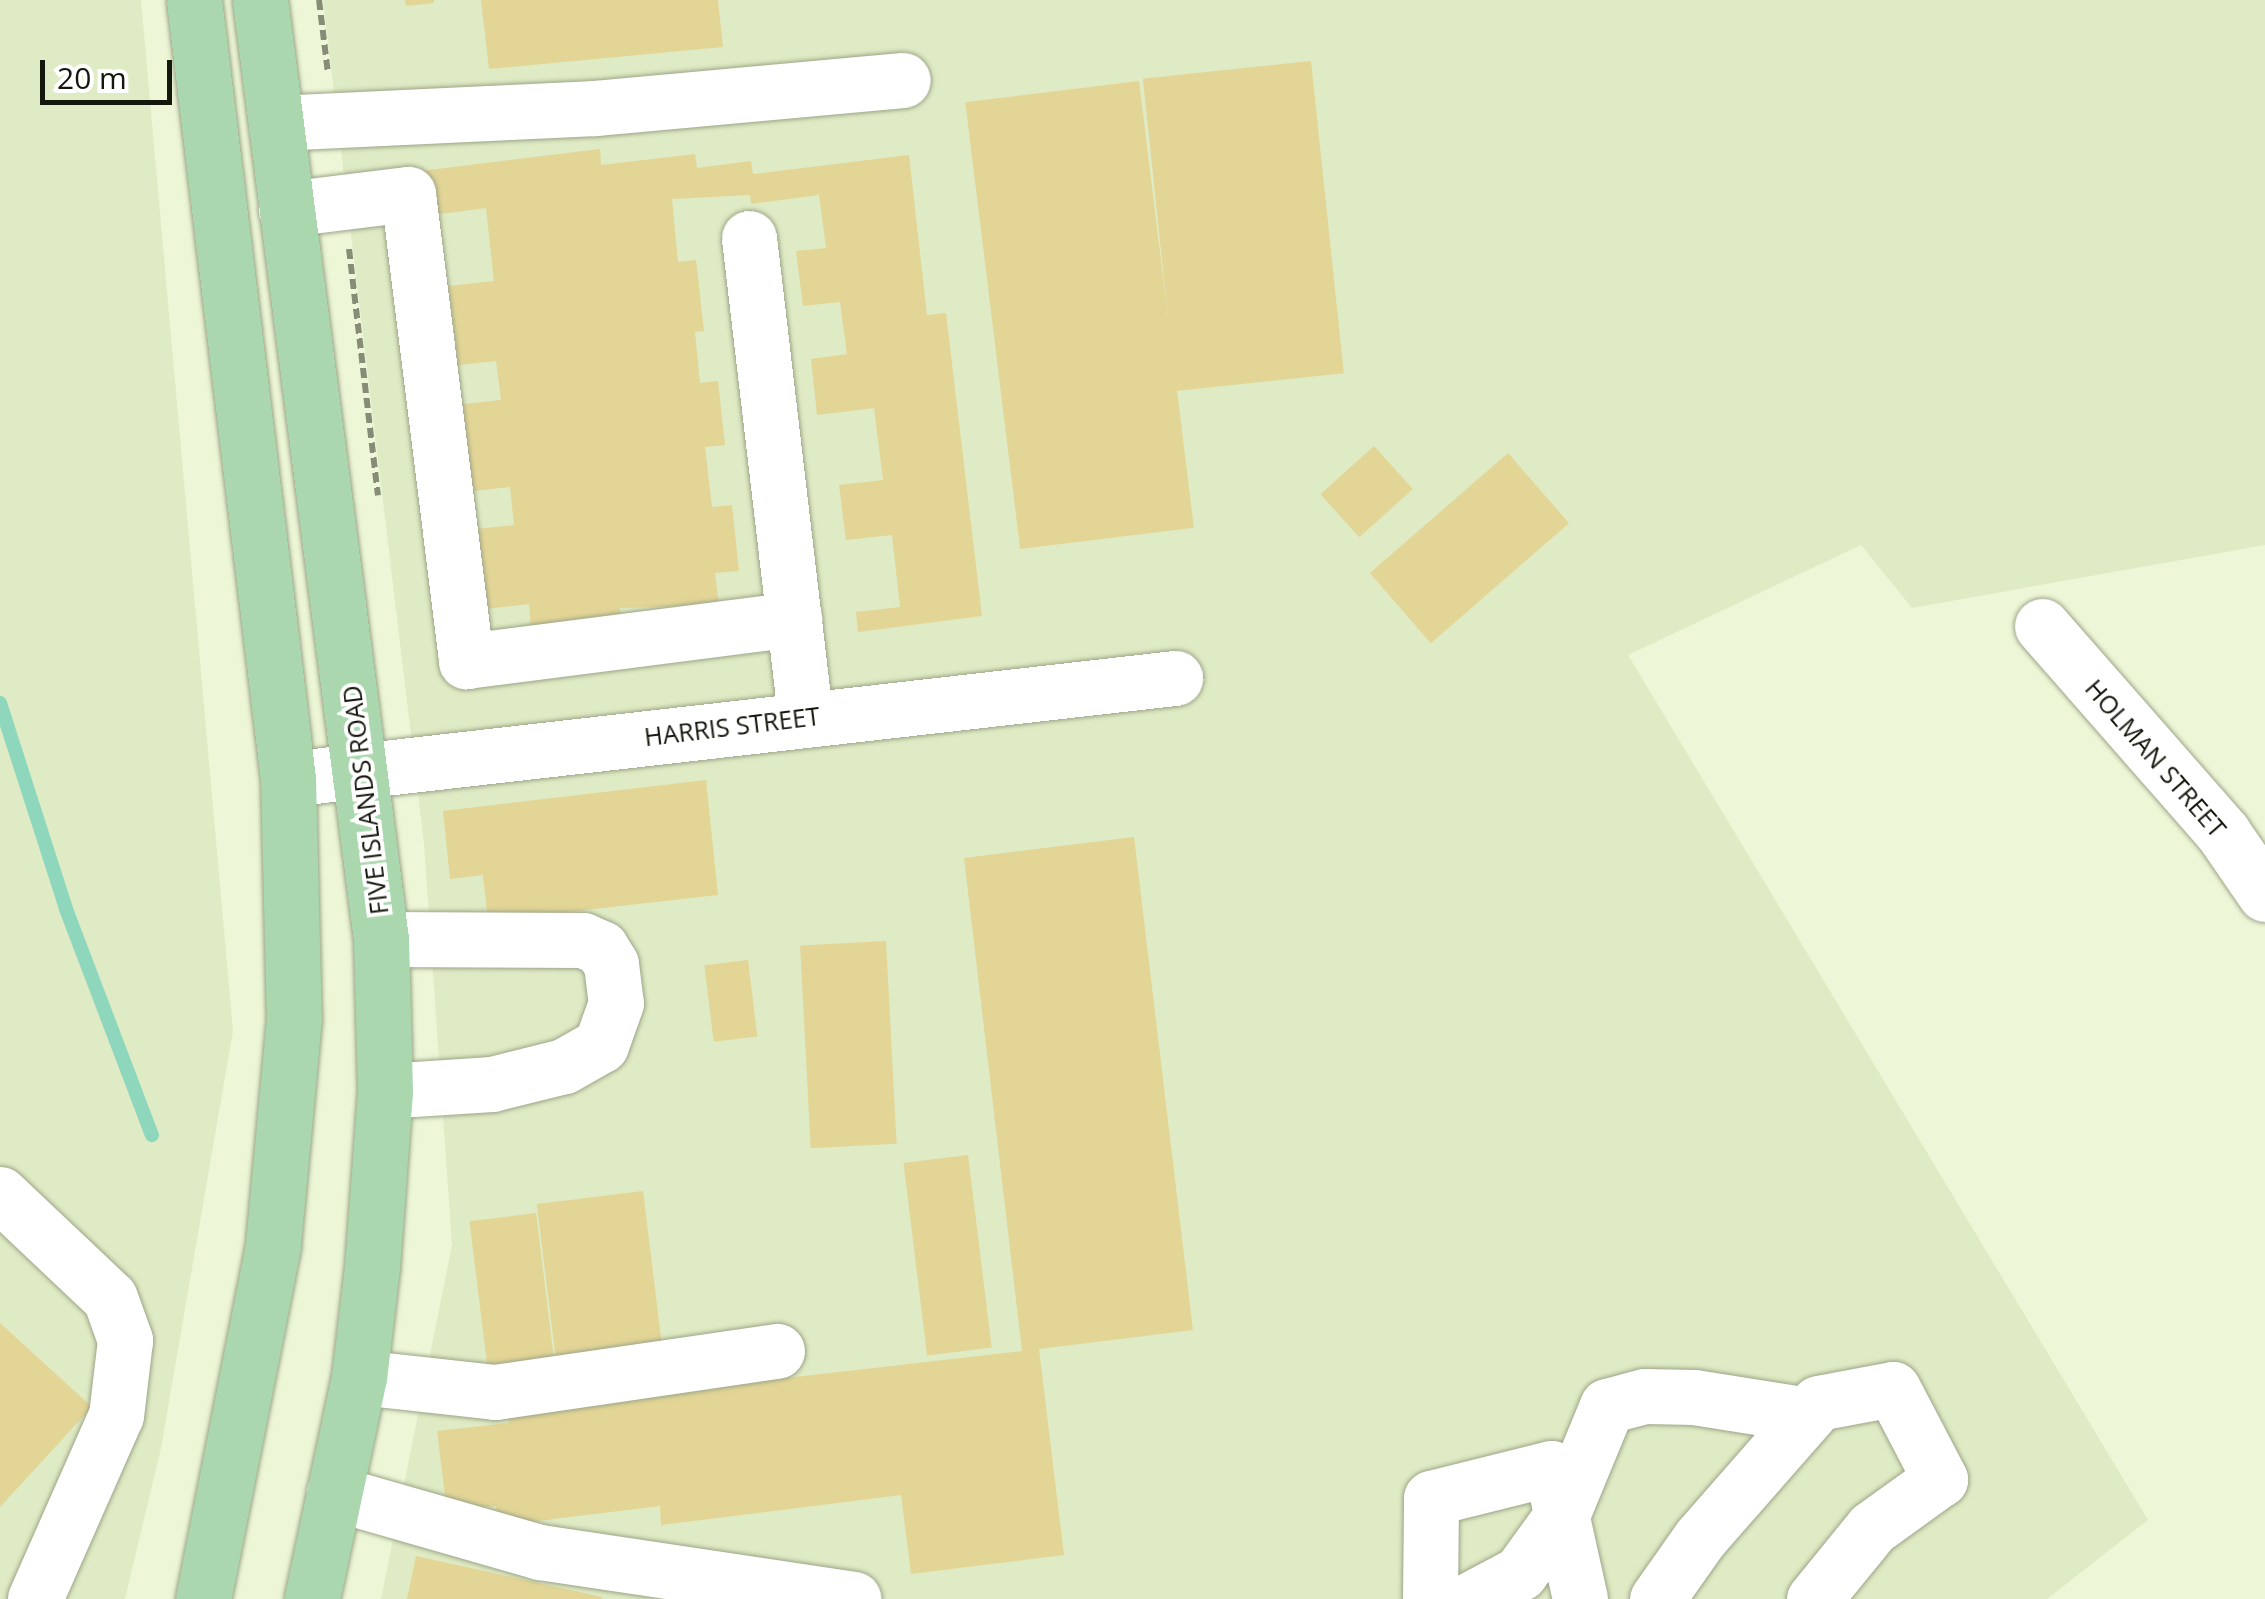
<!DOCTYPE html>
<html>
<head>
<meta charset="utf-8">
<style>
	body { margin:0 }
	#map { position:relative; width:2265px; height:1599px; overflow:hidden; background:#edf7d7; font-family:"Open Sans",sans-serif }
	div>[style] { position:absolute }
	.built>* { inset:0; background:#dfebc4 }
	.stream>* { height:14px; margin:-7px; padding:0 7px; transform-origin:7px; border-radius:7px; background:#8ed7bd }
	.building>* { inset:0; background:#e3d596; transform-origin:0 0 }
	.path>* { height:6px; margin-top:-3px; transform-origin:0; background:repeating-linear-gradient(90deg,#868c76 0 10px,transparent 0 15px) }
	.roads { filter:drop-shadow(0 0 2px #9ca588) drop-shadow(0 0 2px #9ca588) }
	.minor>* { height:55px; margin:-27.5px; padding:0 27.5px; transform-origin:27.5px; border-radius:27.5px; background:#fff }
	.major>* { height:55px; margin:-27.5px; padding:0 27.5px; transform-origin:27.5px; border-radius:27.5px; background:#aad7ad }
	span { translate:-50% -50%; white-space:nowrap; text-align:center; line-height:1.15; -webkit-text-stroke:8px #fff; paint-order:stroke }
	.street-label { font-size:25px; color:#14170c }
	.scale { position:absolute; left:40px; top:60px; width:132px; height:45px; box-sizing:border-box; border:5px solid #14170c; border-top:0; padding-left:12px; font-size:30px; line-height:35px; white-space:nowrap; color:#14170c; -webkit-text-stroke:8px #fff; paint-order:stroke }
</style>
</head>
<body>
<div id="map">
	<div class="built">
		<i style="clip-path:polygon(0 0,141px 0,233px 1031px,161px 1448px,125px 1599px,0 1599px)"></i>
		<i style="clip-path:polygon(323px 0,2265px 0,2265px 545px,1912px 608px,1861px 545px,1628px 655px,2148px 1520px,2047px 1599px,381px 1599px,452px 1245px,424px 844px)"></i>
	</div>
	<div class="stream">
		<i style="left:0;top:703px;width:216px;rotate:72.2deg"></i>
		<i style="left:66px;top:909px;width:242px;rotate:69.2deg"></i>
	</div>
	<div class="building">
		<i style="clip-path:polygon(405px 0,434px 0,434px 3px,406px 6px)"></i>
		<i style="clip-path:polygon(481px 0,718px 0,723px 47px,489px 69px)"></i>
		<i style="left:1311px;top:61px;width:314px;height:169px;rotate:84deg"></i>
		<i style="left:1139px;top:81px;width:450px;height:175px;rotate:83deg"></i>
		<i style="clip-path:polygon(600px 149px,601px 165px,695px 154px,697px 168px,751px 161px,753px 174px,909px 155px,927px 315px,946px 313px,982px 616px,858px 632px,856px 612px,900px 607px,892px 535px,846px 540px,839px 485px,883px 480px,874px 408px,817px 415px,811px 359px,847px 354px,840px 302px,803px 306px,796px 251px,826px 248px,819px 195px,751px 204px,750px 195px,672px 199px,678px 262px,696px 260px,704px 331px,695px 332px,700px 383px,718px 381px,725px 445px,705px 447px,712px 507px,732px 505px,739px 571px,715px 573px,719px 605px,620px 608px,621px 618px,531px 629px,529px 604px,485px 609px,476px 529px,514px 525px,510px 487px,465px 492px,455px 405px,501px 400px,496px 361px,458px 365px,449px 286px,494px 281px,486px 208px,426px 216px,421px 171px)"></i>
		<i style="left:1374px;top:446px;width:58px;height:72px;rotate:48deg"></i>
		<i style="left:1508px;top:453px;width:93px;height:183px;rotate:49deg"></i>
		<i style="clip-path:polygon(706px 780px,718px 895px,488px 921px,483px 875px,450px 879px,443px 811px)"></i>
		<i style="clip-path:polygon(1134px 837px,1193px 1330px,1039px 1349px,1064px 1555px,911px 1574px,901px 1495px,661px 1525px,660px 1506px,521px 1523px,498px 1523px,496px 1506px,447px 1512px,437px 1431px,509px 1423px,507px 1410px,1022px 1351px,964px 858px)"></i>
		<i style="left:886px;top:941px;width:203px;height:86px;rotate:87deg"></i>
		<i style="left:748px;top:960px;width:77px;height:44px;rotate:83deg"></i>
		<i style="left:968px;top:1155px;width:194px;height:65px;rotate:83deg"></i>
		<i style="left:643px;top:1191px;width:153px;height:107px;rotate:83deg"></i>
		<i style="left:536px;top:1213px;width:148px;height:67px;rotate:83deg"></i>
		<i style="clip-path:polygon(0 1323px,92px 1407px,0 1507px)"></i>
		<i style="clip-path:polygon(416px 1556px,602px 1597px,602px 1599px,407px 1599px)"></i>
	</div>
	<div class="path">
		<i style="left:319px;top:0;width:74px;rotate:83deg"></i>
		<i style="left:349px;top:249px;width:248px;rotate:83.3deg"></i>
	</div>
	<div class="roads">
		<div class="minor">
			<i style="left:276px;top:123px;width:319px;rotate:-2.7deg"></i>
			<i style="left:595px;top:108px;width:309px;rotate:-5.2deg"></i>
			<i style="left:286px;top:209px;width:123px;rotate:-7deg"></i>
			<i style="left:408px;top:194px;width:471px;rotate:82.9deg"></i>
			<i style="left:466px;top:661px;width:331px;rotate:-7.3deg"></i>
			<i style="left:749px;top:238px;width:482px;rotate:83.3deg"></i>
			<i style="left:2042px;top:626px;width:275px;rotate:48.8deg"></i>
			<i style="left:2223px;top:833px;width:74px;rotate:55.5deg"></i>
			<i style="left:288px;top:779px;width:893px;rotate:-6.5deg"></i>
			<i style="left:381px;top:939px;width:202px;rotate:0.3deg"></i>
			<i style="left:583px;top:940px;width:20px;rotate:24deg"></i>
			<i style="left:601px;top:948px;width:19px;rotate:58deg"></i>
			<i style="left:611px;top:964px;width:39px;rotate:83deg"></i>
			<i style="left:616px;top:1003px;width:45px;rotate:109.7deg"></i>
			<i style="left:601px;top:1045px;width:43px;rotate:150.4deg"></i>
			<i style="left:564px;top:1066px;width:74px;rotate:166deg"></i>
			<i style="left:492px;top:1084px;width:107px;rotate:176.3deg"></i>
			<i style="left:0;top:1194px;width:151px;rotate:43.4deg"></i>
			<i style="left:110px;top:1298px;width:45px;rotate:70.3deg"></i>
			<i style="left:125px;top:1340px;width:76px;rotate:96.8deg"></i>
			<i style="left:116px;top:1415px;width:201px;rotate:113.8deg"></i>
			<i style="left:359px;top:1377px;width:137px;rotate:6.3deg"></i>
			<i style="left:495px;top:1392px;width:285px;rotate:-8.3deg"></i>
			<i style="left:334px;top:1493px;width:214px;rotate:16deg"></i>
			<i style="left:540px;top:1552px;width:317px;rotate:8.5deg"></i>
			<i style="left:1430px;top:1599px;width:101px;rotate:-89.4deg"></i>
			<i style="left:1431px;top:1498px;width:124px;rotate:-14deg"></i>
			<i style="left:1551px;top:1468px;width:134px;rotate:77.5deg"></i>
			<i style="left:1471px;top:1599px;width:55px;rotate:-28deg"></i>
			<i style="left:1520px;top:1573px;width:72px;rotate:-54.1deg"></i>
			<i style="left:1562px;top:1515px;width:118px;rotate:-67.6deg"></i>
			<i style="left:1607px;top:1406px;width:39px;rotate:-15deg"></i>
			<i style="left:1645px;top:1396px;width:49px;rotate:1.2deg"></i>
			<i style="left:1694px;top:1397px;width:115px;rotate:9deg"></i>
			<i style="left:1657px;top:1599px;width:75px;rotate:-54.8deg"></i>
			<i style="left:1700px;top:1538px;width:179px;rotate:-48.8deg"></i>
			<i style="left:1818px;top:1403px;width:76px;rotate:-10.6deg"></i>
			<i style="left:1893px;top:1389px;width:102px;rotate:62.4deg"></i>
			<i style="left:1940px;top:1479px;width:84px;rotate:144.2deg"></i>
			<i style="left:1872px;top:1528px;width:92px;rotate:129.2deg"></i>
		</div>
		<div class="major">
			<i style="left:194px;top:0;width:785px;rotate:83.12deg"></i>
			<i style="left:288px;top:779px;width:239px;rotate:88.6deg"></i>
			<i style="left:294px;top:1018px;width:229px;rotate:95.3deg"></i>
			<i style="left:273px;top:1246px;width:360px;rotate:101.2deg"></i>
			<i style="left:260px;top:0;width:947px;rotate:82.66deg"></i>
			<i style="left:381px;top:939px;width:152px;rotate:88.5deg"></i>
			<i style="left:385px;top:1091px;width:176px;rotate:94.2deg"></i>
			<i style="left:372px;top:1267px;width:111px;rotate:96.7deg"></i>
			<i style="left:359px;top:1377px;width:227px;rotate:102deg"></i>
		</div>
	</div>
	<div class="street-label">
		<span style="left:732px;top:726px;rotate:-7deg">HARRIS STREET</span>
		<span style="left:2156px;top:758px;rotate:49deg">HOLMAN STREET</span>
		<span style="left:365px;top:800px;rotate:-97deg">FIVE ISLANDS ROAD</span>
	</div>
	<div class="scale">20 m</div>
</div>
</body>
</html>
